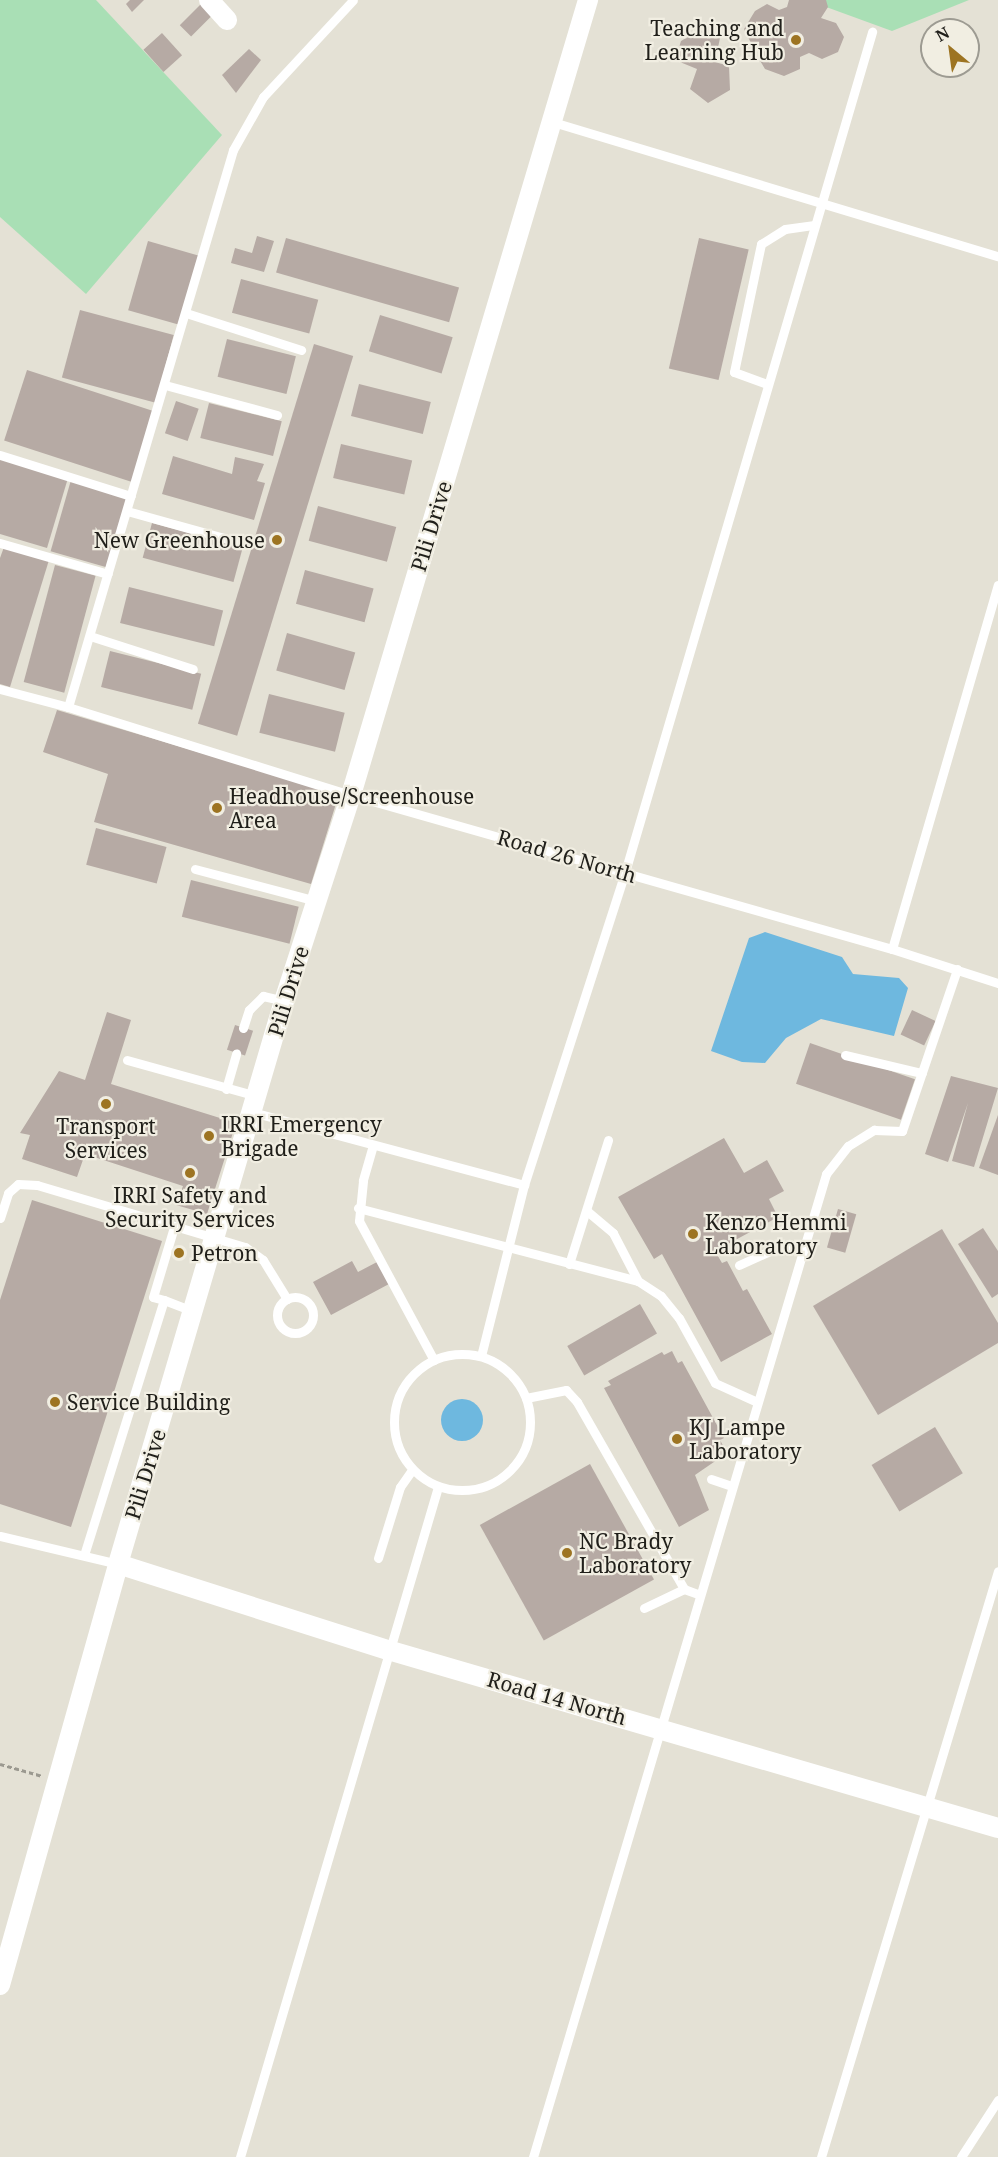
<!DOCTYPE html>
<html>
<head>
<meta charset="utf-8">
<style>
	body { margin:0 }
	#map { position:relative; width:998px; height:2157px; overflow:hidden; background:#e4e1d5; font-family:"Noto Serif",serif }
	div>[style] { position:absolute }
	.green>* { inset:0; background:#a9dfb5 }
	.water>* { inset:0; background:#6eb8df }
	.round { border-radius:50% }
	.building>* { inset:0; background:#b6aaa4; transform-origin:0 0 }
	.path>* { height:3px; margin-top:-1.5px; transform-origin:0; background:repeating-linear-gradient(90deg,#9b9990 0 4.5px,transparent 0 7.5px) }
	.service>* { height:9px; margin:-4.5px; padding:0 4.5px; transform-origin:4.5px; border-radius:4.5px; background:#fff }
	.service>.ring { margin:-4.5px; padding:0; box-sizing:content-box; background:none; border:9px solid #fff; border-radius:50% }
	.minor>* { height:20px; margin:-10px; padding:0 10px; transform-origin:10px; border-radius:10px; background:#fff }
	.dots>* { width:16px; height:16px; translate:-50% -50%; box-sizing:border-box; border:3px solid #f1eee2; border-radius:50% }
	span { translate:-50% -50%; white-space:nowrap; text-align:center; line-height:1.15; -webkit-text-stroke:4.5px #f1eee2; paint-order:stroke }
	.poi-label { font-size:21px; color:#201f1a }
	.right { translate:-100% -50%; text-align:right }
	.left { translate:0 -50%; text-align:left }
	.street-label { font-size:21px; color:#201f1a }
	.north { position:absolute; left:920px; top:18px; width:60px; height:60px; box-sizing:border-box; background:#f1eee2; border:2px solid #9d9b92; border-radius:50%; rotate:331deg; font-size:16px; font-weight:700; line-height:24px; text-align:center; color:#201f1a }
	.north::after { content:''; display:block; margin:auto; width:21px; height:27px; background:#9d7422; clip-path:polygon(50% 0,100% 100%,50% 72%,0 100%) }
</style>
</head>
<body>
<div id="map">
	<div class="green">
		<i style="clip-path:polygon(0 0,96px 0,222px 135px,86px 294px,0 217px)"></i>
		<i style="clip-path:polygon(807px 0,969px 0,892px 31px)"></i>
	</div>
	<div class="water">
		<i style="clip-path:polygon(765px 932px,842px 957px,853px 974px,899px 978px,908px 988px,894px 1036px,821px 1019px,786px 1038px,765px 1063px,742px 1062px,711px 1051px,749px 938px)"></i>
		<i class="round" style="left:441px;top:1399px;width:42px;height:42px"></i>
	</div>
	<div class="building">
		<i style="clip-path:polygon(130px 0,144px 0,132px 12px,126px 4px)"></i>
		<i style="clip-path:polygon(789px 0,826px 0,828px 7px,821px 18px,836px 23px,844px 37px,838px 52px,822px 59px,809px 53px,800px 57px,800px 69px,784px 76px,765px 69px,759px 59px,764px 48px,751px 43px,744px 29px,755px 11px,767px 4px,779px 10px,787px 7px)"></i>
		<i style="left:201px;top:4px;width:16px;height:30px;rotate:45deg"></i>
		<i style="clip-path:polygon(700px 30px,720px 38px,715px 62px,729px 66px,730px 90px,708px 103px,690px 89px,697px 69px,675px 60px,681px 41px)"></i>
		<i style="left:162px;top:33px;width:30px;height:25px;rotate:48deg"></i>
		<i style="clip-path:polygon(249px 49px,261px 60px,236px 93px,222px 75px)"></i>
		<i style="clip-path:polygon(257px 236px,274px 241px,264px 272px,231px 263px,235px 248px,252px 253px)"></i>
		<i style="left:286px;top:238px;width:180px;height:36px;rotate:16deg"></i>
		<i style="left:699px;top:238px;width:51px;height:134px;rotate:13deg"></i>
		<i style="left:148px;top:241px;width:54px;height:72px;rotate:16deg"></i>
		<i style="left:241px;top:279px;width:80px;height:35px;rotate:15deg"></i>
		<i style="left:80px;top:310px;width:97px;height:70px;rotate:15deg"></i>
		<i style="left:380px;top:315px;width:76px;height:38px;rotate:17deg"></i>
		<i style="left:227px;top:339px;width:71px;height:39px;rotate:14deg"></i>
		<i style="left:314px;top:344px;width:41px;height:397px;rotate:17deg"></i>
		<i style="left:27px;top:370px;width:136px;height:74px;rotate:18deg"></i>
		<i style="left:359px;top:384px;width:74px;height:33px;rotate:14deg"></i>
		<i style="left:176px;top:401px;width:24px;height:34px;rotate:19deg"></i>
		<i style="left:209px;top:403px;width:75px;height:36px;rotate:14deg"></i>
		<i style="left:341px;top:444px;width:73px;height:35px;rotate:13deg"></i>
		<i style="clip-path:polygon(173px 456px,232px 474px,235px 457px,264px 464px,257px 481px,265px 483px,254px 520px,162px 494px)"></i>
		<i style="clip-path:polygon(0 459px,68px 478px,47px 548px,0 534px)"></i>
		<i style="left:71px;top:480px;width:60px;height:74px;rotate:16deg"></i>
		<i style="left:318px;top:506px;width:81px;height:36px;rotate:15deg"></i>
		<i style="left:152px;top:523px;width:94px;height:36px;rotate:15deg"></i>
		<i style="clip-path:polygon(4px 547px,49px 560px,10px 687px,0 684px,0 558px)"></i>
		<i style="left:55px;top:565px;width:42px;height:121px;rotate:15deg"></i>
		<i style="left:305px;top:570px;width:71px;height:35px;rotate:15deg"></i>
		<i style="left:129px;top:587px;width:97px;height:37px;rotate:14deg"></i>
		<i style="left:287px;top:633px;width:71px;height:39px;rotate:16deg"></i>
		<i style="left:110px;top:651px;width:94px;height:37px;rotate:14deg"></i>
		<i style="left:269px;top:694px;width:78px;height:40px;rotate:14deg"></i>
		<i style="clip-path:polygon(57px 710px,339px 794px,311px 884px,94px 822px,108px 774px,43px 752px)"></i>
		<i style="left:96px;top:828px;width:73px;height:38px;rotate:15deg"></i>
		<i style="left:191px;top:880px;width:111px;height:38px;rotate:14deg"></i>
		<i style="left:912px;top:1010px;width:26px;height:27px;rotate:25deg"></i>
		<i style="clip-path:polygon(107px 1012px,131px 1020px,111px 1084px,236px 1123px,207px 1214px,176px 1205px,183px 1186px,85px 1154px,77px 1177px,22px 1159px,30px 1135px,20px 1133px,59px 1071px,85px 1080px)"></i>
		<i style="left:235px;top:1025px;width:19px;height:26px;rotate:18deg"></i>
		<i style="left:810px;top:1043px;width:111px;height:43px;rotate:19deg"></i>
		<i style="clip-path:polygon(951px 1076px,998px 1088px,974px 1167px,952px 1161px,968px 1103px,948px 1162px,925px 1154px)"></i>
		<i style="clip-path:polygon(998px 1115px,998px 1175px,979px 1168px)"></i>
		<i style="clip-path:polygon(724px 1138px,744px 1173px,767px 1160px,784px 1191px,769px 1199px,778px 1217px,715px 1251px,722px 1263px,727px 1261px,743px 1291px,747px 1289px,772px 1334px,721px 1362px,662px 1254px,654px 1259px,618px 1197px)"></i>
		<i style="clip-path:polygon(32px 1200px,162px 1241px,71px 1527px,0 1504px,0 1300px)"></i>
		<i style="left:838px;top:1209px;width:19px;height:40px;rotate:16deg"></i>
		<i style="clip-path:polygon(983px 1228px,998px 1251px,998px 1294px,992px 1298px,958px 1244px)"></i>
		<i style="clip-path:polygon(942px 1229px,998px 1323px,998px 1343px,878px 1415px,813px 1306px)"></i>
		<i style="clip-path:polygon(352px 1261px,358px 1272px,377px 1262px,389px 1284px,331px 1315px,313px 1282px)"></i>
		<i style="left:640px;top:1304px;width:34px;height:84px;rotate:60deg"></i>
		<i style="clip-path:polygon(672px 1351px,678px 1363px,682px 1361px,724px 1438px,720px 1440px,727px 1453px,695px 1475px,709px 1510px,679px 1527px,604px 1388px,611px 1385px,608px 1381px,662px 1352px,664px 1355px)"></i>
		<i style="left:935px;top:1427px;width:54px;height:74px;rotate:59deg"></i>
		<i style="left:590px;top:1464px;width:132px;height:126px;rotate:61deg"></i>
	</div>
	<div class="path">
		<i style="left:0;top:1764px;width:44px;rotate:15.9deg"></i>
	</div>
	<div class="service">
		<i style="left:553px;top:122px;width:465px;rotate:16.8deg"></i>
		<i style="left:186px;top:313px;width:121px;rotate:17.8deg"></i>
		<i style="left:767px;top:384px;width:35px;rotate:-160deg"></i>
		<i style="left:734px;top:372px;width:131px;rotate:-78.1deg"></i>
		<i style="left:761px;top:244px;width:28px;rotate:-32deg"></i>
		<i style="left:785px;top:229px;width:28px;rotate:-8deg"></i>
		<i style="left:165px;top:385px;width:116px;rotate:15deg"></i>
		<i style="left:0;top:455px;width:137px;rotate:17.4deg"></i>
		<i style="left:127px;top:511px;width:115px;rotate:15.6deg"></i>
		<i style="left:0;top:543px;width:112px;rotate:16deg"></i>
		<i style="left:90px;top:636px;width:108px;rotate:17.8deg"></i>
		<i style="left:0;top:689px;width:70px;rotate:14.8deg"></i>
		<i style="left:68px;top:707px;width:581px;rotate:-73.5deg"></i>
		<i style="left:233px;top:150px;width:61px;rotate:-60.5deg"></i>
		<i style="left:263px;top:97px;width:132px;rotate:-47.1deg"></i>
		<i style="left:68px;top:707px;width:296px;rotate:17.3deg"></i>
		<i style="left:351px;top:795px;width:562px;rotate:15.89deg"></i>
		<i style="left:892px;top:949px;width:111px;rotate:17.8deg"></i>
		<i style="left:195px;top:869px;width:125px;rotate:14.8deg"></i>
		<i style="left:892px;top:949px;width:379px;rotate:-73.8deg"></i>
		<i style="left:243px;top:1028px;width:19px;rotate:-72deg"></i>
		<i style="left:249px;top:1010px;width:20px;rotate:-45deg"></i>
		<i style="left:263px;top:996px;width:22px;rotate:13deg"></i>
		<i style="left:845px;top:1055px;width:79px;rotate:13.2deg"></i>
		<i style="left:127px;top:1060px;width:135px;rotate:15.5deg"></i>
		<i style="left:226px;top:1089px;width:37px;rotate:-74deg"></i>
		<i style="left:252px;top:1112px;width:282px;rotate:15deg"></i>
		<i style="left:373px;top:1145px;width:37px;rotate:106deg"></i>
		<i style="left:363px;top:1181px;width:40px;rotate:95.7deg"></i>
		<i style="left:359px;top:1221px;width:158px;rotate:61.7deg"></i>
		<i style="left:358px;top:1208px;width:289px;rotate:14.6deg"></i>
		<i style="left:638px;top:1281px;width:27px;rotate:33deg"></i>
		<i style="left:661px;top:1296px;width:28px;rotate:51deg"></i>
		<i style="left:679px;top:1318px;width:74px;rotate:61deg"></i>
		<i style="left:715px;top:1383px;width:46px;rotate:24.3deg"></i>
		<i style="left:587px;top:1211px;width:34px;rotate:40deg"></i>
		<i style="left:613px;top:1233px;width:54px;rotate:62.5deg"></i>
		<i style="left:0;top:1218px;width:26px;rotate:-72deg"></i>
		<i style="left:8px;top:1193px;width:13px;rotate:-42deg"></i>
		<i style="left:18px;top:1184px;width:19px;rotate:3deg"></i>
		<i style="left:37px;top:1185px;width:217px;rotate:16.6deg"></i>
		<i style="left:245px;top:1247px;width:22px;rotate:36deg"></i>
		<i style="left:263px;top:1260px;width:46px;rotate:58.4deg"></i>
		<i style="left:569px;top:1264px;width:130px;rotate:-72.5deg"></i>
		<i style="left:739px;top:1265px;width:48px;rotate:-24.4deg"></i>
		<i style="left:783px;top:1245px;width:23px;rotate:2deg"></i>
		<i class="ring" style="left:277px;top:1297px;width:27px;height:27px"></i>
		<i style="left:164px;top:1300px;width:33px;rotate:21deg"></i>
		<i class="ring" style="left:394px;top:1354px;width:127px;height:127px"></i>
		<i style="left:481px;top:1356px;width:176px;rotate:-75.9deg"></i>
		<i style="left:524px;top:1185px;width:329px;rotate:-72.1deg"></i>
		<i style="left:625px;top:872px;width:876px;rotate:-73.61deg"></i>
		<i style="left:526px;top:1398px;width:41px;rotate:-11.3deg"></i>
		<i style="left:566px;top:1390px;width:16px;rotate:47deg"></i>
		<i style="left:577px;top:1402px;width:215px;rotate:60.2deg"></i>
		<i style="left:684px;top:1589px;width:15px;rotate:20deg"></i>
		<i style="left:711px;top:1479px;width:21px;rotate:19deg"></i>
		<i style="left:0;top:1536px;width:121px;rotate:13.3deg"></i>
		<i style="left:84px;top:1555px;width:267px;rotate:-72.6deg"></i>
		<i style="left:164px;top:1300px;width:11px;rotate:-165deg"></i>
		<i style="left:153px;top:1297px;width:73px;rotate:-73.3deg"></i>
		<i style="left:378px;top:1558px;width:74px;rotate:-72.8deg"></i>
		<i style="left:400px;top:1487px;width:21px;rotate:-55deg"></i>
		<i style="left:644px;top:1608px;width:44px;rotate:-25.4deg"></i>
		<i style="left:240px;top:2157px;width:699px;rotate:-73.54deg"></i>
		<i style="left:533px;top:2157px;width:1026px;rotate:-73.4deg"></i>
		<i style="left:826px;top:1174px;width:36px;rotate:-52deg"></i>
		<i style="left:848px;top:1146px;width:31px;rotate:-32deg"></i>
		<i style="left:874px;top:1130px;width:28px;rotate:2deg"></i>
		<i style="left:902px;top:1131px;width:171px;rotate:-71.2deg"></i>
		<i style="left:821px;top:2157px;width:612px;rotate:-73.19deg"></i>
		<i style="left:961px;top:2157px;width:68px;rotate:-57deg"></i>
	</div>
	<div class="minor">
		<i style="left:209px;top:0;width:27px;rotate:48deg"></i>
		<i style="left:118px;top:1564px;width:283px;rotate:17.7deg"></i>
		<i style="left:388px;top:1650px;width:635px;rotate:16.27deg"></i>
		<i style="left:0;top:1985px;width:437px;rotate:-74.3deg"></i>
		<i style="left:118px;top:1564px;width:587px;rotate:-73.57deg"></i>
		<i style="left:284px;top:1001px;width:217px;rotate:-72deg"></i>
		<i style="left:351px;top:795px;width:830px;rotate:-73.4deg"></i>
	</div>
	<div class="dots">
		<i style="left:796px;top:40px;background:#9d7422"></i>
		<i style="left:277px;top:540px;background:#9d7422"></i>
		<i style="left:217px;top:808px;background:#9d7422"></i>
		<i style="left:106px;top:1104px;background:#9d7422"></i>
		<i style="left:209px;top:1136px;background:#9d7422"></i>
		<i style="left:190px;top:1173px;background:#9d7422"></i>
		<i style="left:693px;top:1234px;background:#9d7422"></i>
		<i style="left:179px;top:1253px;background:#9d7422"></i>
		<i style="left:55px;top:1402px;background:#9d7422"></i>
		<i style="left:677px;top:1439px;background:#9d7422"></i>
		<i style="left:567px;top:1553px;background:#9d7422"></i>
	</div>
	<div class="poi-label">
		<span class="right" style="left:784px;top:40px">Teaching and<br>Learning Hub</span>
		<span class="right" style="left:265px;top:540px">New Greenhouse</span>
		<span class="left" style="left:229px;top:808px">Headhouse/Screenhouse<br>Area</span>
		<span class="left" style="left:221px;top:1136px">IRRI Emergency<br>Brigade</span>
		<span style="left:106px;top:1138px">Transport<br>Services</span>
		<span style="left:190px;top:1207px">IRRI Safety and<br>Security Services</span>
		<span class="left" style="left:705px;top:1234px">Kenzo Hemmi<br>Laboratory</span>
		<span class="left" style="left:191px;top:1253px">Petron</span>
		<span class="left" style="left:67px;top:1402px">Service Building</span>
		<span class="left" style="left:689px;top:1439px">KJ Lampe<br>Laboratory</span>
		<span class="left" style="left:579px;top:1553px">NC Brady<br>Laboratory</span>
	</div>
	<div class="street-label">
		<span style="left:431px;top:526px;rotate:-73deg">Pili Drive</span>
		<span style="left:567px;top:856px;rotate:16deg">Road 26 North</span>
		<span style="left:288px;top:991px;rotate:-73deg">Pili Drive</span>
		<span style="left:145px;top:1474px;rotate:-73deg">Pili Drive</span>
		<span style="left:557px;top:1698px;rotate:16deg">Road 14 North</span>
	</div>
	<div class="north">N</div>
</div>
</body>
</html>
